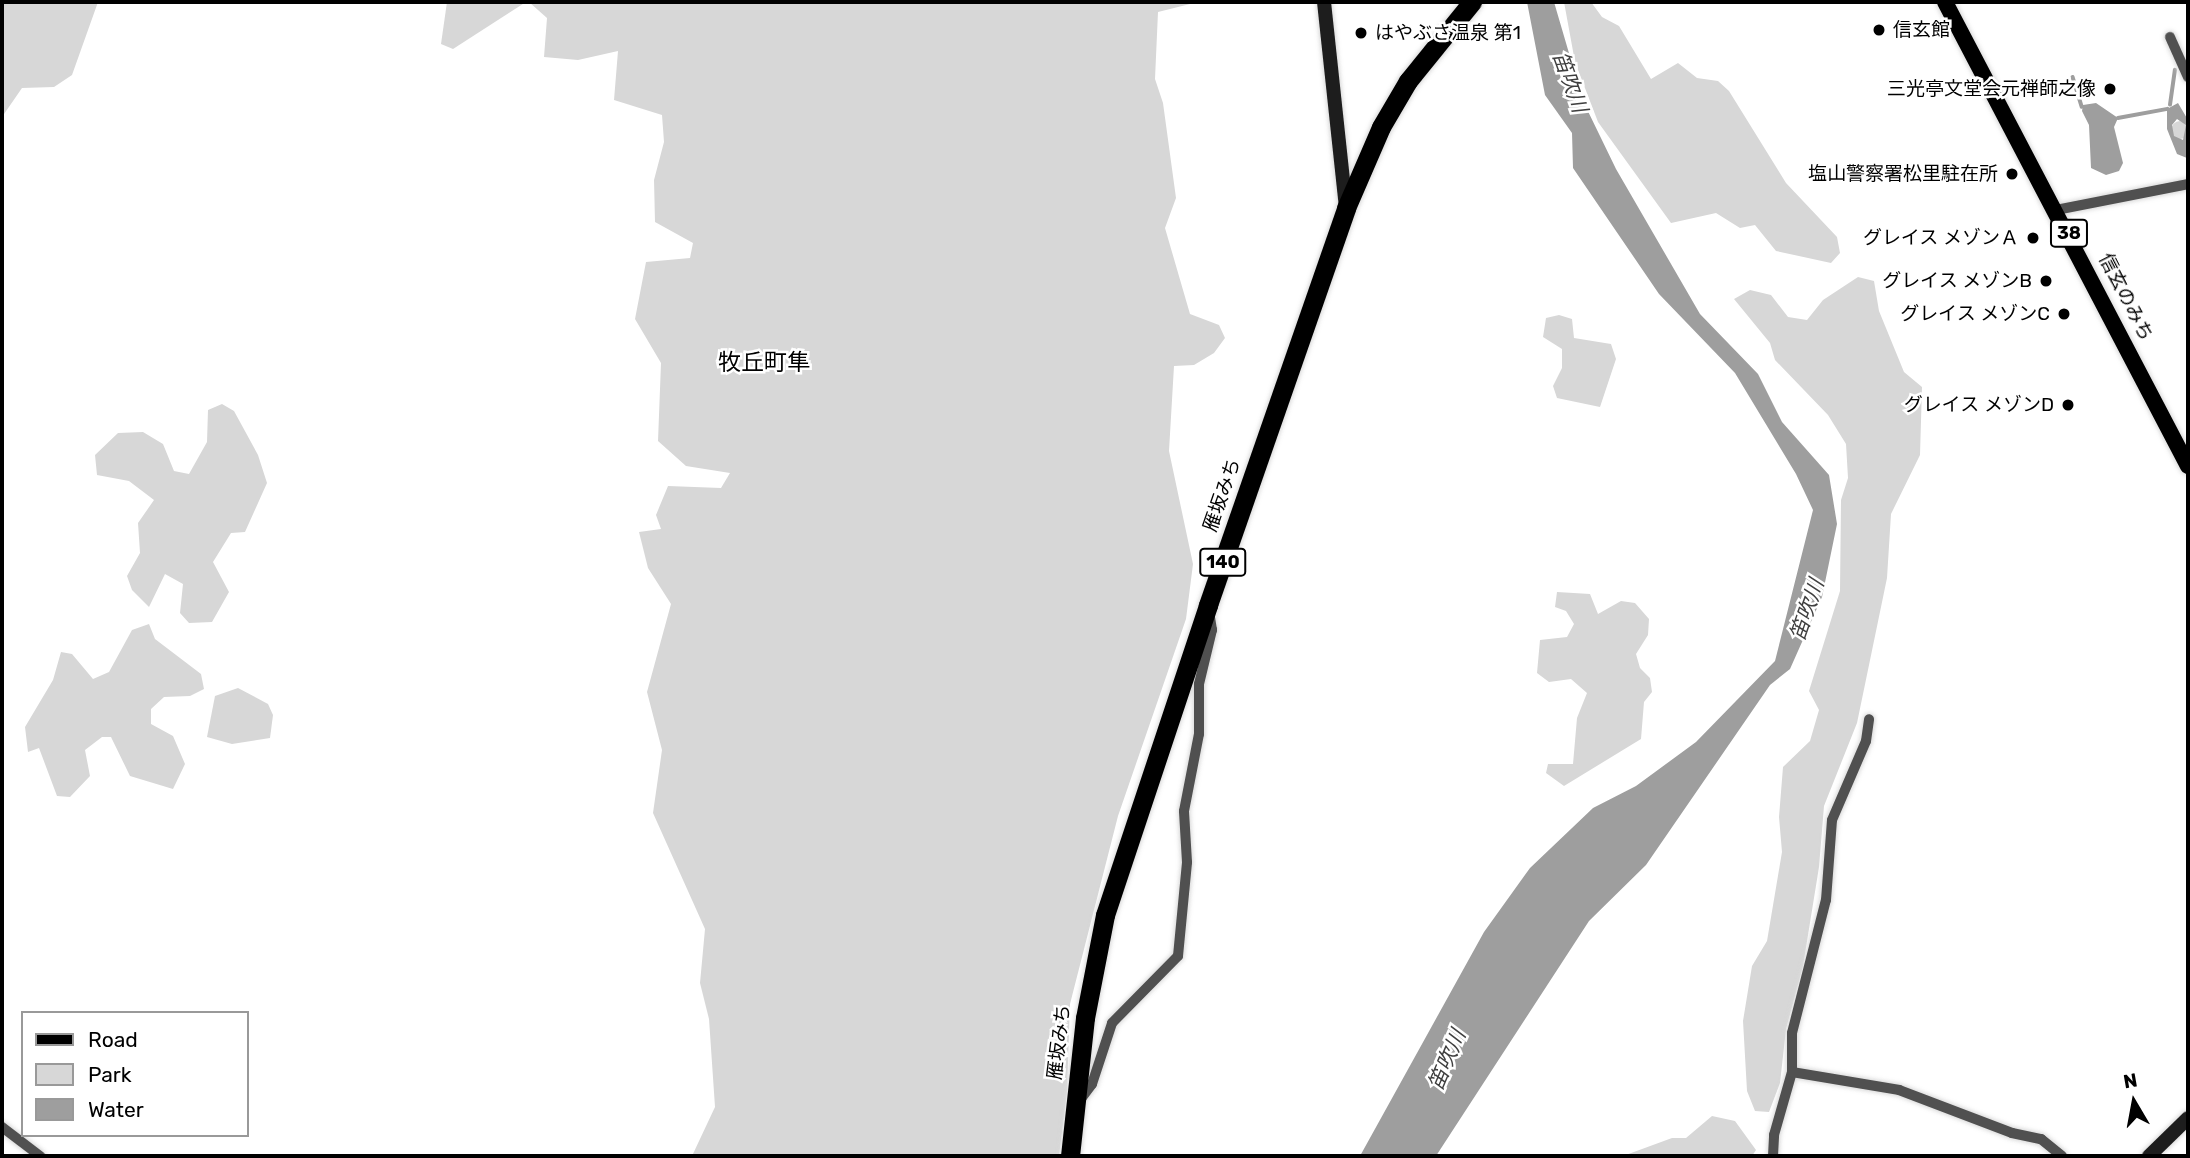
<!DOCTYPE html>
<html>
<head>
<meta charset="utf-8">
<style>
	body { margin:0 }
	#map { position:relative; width:2190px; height:1158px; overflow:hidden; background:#fff; font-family:Rubik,"Noto Sans JP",sans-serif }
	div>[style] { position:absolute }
	.green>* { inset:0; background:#d7d7d7 }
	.round { border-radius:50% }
	.water>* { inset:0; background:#9e9e9e }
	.stream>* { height:3.5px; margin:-1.75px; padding:0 1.75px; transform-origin:1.75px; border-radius:1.75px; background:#9e9e9e }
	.roads { filter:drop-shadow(0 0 2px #dbdbdb) drop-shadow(0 0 2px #dbdbdb) }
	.street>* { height:10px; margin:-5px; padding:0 5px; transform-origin:5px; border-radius:5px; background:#505050 }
	.secondary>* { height:14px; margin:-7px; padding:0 7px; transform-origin:7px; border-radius:7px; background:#1d1d1d }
	.primary>* { height:16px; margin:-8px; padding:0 8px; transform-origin:8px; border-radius:8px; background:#000 }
	.highway>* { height:19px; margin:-9.5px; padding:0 9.5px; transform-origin:9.5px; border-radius:9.5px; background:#000 }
	.dots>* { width:19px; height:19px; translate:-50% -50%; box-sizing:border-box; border:4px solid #fff; border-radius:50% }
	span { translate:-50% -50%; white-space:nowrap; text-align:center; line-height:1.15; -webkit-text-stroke:5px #fff; paint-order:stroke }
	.shield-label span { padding:2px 5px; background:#fff; border:2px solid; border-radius:5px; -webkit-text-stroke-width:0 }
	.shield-label { font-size:18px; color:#000; font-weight:700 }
	.poi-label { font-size:19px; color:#000 }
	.left { translate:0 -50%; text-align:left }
	.right { translate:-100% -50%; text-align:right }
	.street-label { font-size:19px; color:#000 }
	.water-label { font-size:21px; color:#3f3f3f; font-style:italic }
	.quarter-label { font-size:23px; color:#000 }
	.frame { position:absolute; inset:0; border:4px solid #000; pointer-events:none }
	.legend { position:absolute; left:21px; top:1011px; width:228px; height:126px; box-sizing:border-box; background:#fff; border:2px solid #999; margin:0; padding:9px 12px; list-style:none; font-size:21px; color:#000 }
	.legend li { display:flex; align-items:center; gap:14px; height:35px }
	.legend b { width:35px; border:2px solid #999 }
	.north { position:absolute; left:2099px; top:1067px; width:70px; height:70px; -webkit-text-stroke:5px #fff; paint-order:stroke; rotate:350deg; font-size:19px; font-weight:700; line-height:28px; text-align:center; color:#000 }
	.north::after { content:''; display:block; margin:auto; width:24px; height:32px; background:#000; clip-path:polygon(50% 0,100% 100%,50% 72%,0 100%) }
</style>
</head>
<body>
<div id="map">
	<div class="green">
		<i style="clip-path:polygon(2px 2px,98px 2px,72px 75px,54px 87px,22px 88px,2px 117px)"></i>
		<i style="clip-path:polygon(447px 2px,526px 2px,453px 49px,441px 44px)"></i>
		<i style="clip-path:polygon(529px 2px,1198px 2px,1158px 12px,1155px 79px,1163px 103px,1176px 198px,1165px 228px,1190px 314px,1219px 325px,1225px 338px,1214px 353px,1194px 365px,1174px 366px,1169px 451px,1193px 564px,1186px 619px,1118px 816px,1070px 1004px,1067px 1092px,1059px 1156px,692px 1156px,715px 1107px,709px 1019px,700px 983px,705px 929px,653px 813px,662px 750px,647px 692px,671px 604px,648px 568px,639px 532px,661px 529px,656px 515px,668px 486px,721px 488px,730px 473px,686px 466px,658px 441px,661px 363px,635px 319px,646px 262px,690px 258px,693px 243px,655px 222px,654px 180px,664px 142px,662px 115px,614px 100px,618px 51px,578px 60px,544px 57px,547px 18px)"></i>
		<i style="clip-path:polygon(1564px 2px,1591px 2px,1602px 17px,1619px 26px,1651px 79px,1678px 63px,1697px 78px,1718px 81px,1729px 91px,1786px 183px,1837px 237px,1840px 253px,1831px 263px,1776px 251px,1755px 225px,1740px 228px,1716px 213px,1671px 223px,1598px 122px,1575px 62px)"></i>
		<i class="round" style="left:2171px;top:121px;width:18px;height:18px"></i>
		<i style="clip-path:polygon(1858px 277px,1874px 281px,1879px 311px,1904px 372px,1922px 387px,1920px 455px,1891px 514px,1887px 578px,1857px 723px,1824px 806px,1819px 867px,1803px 966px,1786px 1029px,1780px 1083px,1769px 1112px,1755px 1111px,1747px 1091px,1743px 1021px,1752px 966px,1767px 941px,1782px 852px,1779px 817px,1783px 767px,1810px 741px,1819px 710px,1809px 691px,1840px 591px,1841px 500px,1848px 478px,1846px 444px,1828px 415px,1775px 360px,1770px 343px,1734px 299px,1750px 290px,1771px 295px,1788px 317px,1807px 320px,1823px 300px)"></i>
		<i style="clip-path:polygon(1559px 315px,1572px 319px,1574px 338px,1611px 344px,1616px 359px,1600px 407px,1557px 398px,1553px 386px,1562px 368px,1562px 349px,1543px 337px,1546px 318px)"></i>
		<i style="clip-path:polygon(222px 404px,234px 411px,258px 455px,267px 483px,245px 532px,231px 533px,213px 562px,229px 592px,212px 622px,189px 623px,180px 613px,183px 584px,165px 574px,149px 607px,132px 590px,127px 576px,140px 553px,138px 523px,154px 500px,129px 481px,97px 475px,95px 455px,118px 433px,143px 432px,163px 444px,174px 471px,189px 474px,207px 442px,208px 410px)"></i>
		<i style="clip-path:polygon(1557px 592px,1590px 594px,1598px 614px,1621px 601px,1635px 603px,1649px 619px,1648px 635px,1636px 654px,1640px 668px,1650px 678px,1652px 692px,1644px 702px,1641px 739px,1564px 786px,1546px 773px,1548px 764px,1573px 764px,1577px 718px,1587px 693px,1571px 679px,1549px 682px,1537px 673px,1540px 640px,1567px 637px,1574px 624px,1566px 611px,1555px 607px)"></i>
		<i style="clip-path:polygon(149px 624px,155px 639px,201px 674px,204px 689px,190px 696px,164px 697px,151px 709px,151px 724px,173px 736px,185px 764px,173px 789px,130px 776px,111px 737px,102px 737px,85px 750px,90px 776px,70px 797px,57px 796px,39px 748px,28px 752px,25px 727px,53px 680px,61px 652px,72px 654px,93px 679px,109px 672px,132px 630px)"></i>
		<i style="clip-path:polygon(238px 688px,268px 704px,273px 715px,270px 738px,232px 744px,207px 737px,215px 696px)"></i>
		<i style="clip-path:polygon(1712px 1116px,1735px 1121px,1756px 1150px,1752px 1156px,1623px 1156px,1672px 1138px,1686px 1138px)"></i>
	</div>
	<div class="water">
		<i style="clip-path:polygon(1527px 2px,1554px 2px,1583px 101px,1616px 169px,1700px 314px,1758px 374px,1782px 422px,1829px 475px,1837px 524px,1822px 597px,1790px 669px,1770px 685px,1646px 865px,1589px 921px,1436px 1156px,1360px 1156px,1484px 932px,1530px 868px,1593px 808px,1636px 786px,1696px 742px,1775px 661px,1813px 510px,1796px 474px,1735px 373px,1659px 294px,1573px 168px,1572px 133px,1545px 95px)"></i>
		<i style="clip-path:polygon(2096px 103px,2118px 118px,2114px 127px,2123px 163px,2119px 171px,2106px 175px,2091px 168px,2089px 125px,2082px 111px,2083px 105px)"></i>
		<i style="clip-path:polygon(evenodd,2178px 103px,2188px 120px,2187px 158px,2177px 154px,2167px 129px,2167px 109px,2178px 103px,2177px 119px,2186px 125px,2183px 140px,2174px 136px,2172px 125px,2177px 119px)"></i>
	</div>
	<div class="stream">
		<i style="left:2073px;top:77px;width:31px;rotate:73deg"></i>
		<i style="left:2170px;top:105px;width:35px;rotate:-82deg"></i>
		<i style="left:2118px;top:118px;width:50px;rotate:-10.4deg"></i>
	</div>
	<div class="roads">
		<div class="street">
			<i style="left:2170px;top:37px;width:44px;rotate:65.8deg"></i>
			<i style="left:2056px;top:210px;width:135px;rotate:-11.1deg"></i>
			<i style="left:1792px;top:1072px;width:39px;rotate:-90deg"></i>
			<i style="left:1792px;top:1033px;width:137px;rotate:-75.7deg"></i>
			<i style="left:1826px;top:900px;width:80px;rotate:-85.7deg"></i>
			<i style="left:1832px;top:820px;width:86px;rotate:-66.7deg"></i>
			<i style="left:1866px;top:741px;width:22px;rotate:-82deg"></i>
			<i style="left:1077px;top:1104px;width:25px;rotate:-53deg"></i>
			<i style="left:1092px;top:1084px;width:64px;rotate:-71.8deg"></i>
			<i style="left:1112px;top:1023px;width:94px;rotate:-45.4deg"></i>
			<i style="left:1178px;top:956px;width:94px;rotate:-84.5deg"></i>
			<i style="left:1187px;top:862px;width:51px;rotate:-93.4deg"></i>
			<i style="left:1184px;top:811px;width:78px;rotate:-79deg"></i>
			<i style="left:1199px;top:734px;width:50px;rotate:-90deg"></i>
			<i style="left:1199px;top:684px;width:56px;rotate:-76.5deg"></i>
			<i style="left:1212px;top:630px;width:19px;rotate:-99deg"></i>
			<i style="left:2px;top:1127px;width:48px;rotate:37.3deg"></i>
			<i style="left:1773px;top:1156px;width:21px;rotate:-87deg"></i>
			<i style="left:1774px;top:1135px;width:66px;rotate:-74.1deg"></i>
			<i style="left:1792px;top:1072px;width:109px;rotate:9.5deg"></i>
			<i style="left:1899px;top:1090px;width:121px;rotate:20.8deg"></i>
			<i style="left:2012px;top:1133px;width:30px;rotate:12deg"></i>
			<i style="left:2041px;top:1139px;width:27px;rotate:39deg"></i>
		</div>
		<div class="secondary">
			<i style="left:1324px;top:2px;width:206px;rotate:83.9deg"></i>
			<i style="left:2149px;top:1156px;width:54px;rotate:-44.3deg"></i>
		</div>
		<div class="primary">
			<i style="left:1945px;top:2px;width:524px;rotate:62.36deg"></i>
		</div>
		<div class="highway">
			<i style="left:1070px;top:1156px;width:139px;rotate:-83.8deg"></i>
			<i style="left:1085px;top:1018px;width:105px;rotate:-79deg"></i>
			<i style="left:1105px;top:915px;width:327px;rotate:-71.6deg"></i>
			<i style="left:1208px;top:605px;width:420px;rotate:-70.8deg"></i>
			<i style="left:1346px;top:208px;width:88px;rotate:-66.6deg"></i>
			<i style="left:1381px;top:127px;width:53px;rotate:-59.6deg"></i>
			<i style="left:1408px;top:81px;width:102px;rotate:-51deg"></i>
		</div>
	</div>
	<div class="dots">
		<i style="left:1879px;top:30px;background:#000"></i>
		<i style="left:1361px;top:33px;background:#000"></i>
		<i style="left:2110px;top:89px;background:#000"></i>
		<i style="left:2012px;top:174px;background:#000"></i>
		<i style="left:2033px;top:238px;background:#000"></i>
		<i style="left:2046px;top:281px;background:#000"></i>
		<i style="left:2064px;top:314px;background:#000"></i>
		<i style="left:2068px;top:405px;background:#000"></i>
	</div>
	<div class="shield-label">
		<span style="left:2069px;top:233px">38</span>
		<span style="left:1223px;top:562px">140</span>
	</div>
	<div class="poi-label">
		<span class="left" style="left:1893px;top:30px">信玄館</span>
		<span class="left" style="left:1375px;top:33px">はやぶさ温泉 第1</span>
		<span class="right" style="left:2096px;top:89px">三光亭文堂会元禅師之像</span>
		<span class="right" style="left:1998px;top:174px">塩山警察署松里駐在所</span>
		<span class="right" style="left:2019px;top:238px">グレイス メゾンＡ</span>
		<span class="right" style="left:2032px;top:281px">グレイス メゾンB</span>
		<span class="right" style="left:2050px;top:314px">グレイス メゾンC</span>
		<span class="right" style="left:2054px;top:405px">グレイス メゾンD</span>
	</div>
	<div class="street-label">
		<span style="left:2126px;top:297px;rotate:63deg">信玄のみち</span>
		<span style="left:1222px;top:495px;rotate:-71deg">雁坂みち</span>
		<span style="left:1059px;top:1042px;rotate:-83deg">雁坂みち</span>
	</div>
	<div class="water-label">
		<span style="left:1570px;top:82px;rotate:70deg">笛吹川</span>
		<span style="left:1807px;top:610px;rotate:-71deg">笛吹川</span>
		<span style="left:1447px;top:1060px;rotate:-67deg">笛吹川</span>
	</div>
	<div class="quarter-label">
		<span style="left:764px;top:362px">牧丘町隼</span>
	</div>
	<div class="frame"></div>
	<ul class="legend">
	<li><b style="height:9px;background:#000"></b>Road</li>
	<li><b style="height:19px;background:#d7d7d7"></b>Park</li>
	<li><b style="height:19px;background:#9e9e9e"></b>Water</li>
	</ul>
	<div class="north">N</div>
</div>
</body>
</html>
